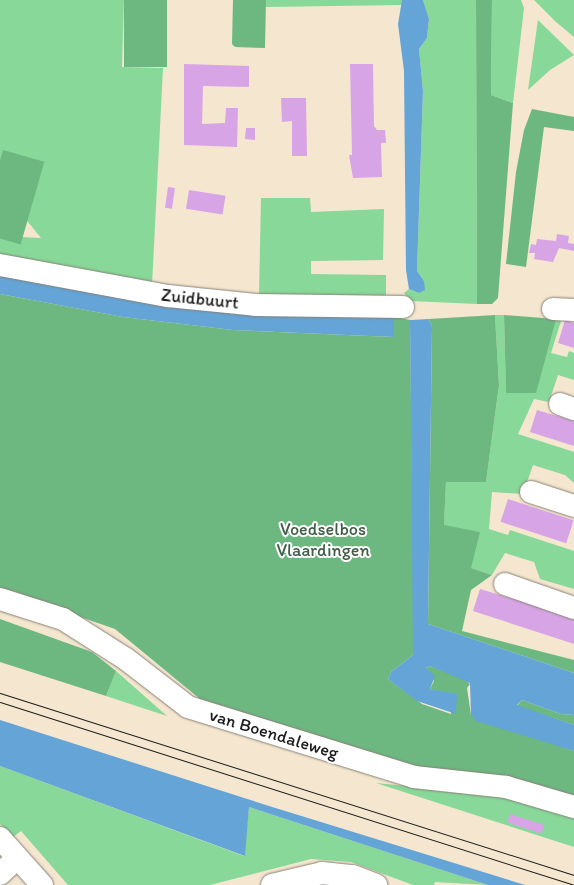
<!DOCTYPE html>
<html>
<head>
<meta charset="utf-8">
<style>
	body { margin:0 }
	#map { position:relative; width:574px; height:885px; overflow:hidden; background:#f4e6cf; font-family:Itim,sans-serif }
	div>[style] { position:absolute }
	.green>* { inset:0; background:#87d899 }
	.forest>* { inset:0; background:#6db881; transform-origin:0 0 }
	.water>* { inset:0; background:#64a4d7 }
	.building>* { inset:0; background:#d7a5e6; transform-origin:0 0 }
	.roads { filter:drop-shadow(0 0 1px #888176) drop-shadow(0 0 1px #888176) }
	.minor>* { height:22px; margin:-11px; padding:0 11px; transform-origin:11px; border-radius:11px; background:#fff }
	.tram>* { height:1px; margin:-0.5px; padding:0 0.5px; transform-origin:0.5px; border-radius:0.5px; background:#1c1c1c }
	span { translate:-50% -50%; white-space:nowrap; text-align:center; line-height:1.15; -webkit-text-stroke:4px #fff; paint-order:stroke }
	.street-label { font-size:18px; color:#1c1c1c }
	.park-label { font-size:18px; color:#415e48 }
</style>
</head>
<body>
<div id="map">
	<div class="green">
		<i style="clip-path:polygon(0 0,124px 0,122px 67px,163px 68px,152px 285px,0 260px,0 236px,41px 238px,0 187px)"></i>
		<i style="clip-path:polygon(266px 0,402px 0,402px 5px,266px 7px)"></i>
		<i style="clip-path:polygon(423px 0,476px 0,477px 304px,411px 301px,404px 293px,409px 289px,419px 293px,424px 281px,417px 271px,423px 91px,419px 49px,427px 38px,429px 19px)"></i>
		<i style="clip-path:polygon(492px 0,521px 0,524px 8px,513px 103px,491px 95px)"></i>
		<i style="clip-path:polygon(534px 0,574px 0,574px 37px,555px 21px)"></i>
		<i style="clip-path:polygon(538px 20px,574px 55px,550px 70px,528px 90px)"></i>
		<i style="clip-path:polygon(261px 198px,310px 198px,311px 212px,384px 209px,383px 260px,311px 261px,311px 274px,386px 275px,386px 300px,259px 297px)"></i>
		<i style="clip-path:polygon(495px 315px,504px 315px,506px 393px,556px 319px,561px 321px,551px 353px,567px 357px,569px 351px,574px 353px,574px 380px,558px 375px,549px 402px,534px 399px,518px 434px,574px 452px,574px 483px,565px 475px,533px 465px,523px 494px,492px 492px,489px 529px,508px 535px,510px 530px,574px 551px,574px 589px,540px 579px,534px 562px,505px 553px,492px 575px,471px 568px,444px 525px,446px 481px,486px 482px,499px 385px)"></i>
		<i style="clip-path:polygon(116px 671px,167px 716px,106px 696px)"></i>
		<i style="clip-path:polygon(0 766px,244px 856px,249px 807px,488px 885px,435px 882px,434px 885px,413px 885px,351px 862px,311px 859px,210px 885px,68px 885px,21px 831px,12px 838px,0 824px)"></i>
		<i style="clip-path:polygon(376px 783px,497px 795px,574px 818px,574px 847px)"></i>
	</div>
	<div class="forest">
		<i style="left:124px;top:0;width:43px;height:67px"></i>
		<i style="clip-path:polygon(233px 0,266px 0,265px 48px,235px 47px,232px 44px)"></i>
		<i style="clip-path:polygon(476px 0,492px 0,491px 95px,513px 103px,498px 298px,492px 304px,477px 304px)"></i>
		<i style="clip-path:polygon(532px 109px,574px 117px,574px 131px,544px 127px,526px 267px,506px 264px,516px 172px,524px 130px)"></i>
		<i style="left:3px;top:150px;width:43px;height:86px;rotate:16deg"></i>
		<i style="clip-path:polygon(0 294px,123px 317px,233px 330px,393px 337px,394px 317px,410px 320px,414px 650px,413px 655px,391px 672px,388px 679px,422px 704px,451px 714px,450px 694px,430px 689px,434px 681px,426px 668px,430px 666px,465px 679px,470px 684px,467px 688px,471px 715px,574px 751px,574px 800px,415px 767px,200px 699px,115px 629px,0 589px)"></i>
		<i style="clip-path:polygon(495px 315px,499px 385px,486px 482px,446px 482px,444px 525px,480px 532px,471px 568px,492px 575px,471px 590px,462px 631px,574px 660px,574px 673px,428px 624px,432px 327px,429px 319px)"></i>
		<i style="clip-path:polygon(504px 315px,556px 319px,536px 393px,506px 393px)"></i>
		<i style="clip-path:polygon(0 619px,92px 652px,116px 671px,106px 696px,0 662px)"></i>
		<i style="clip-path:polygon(522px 700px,561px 714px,574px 715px,574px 725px,517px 706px)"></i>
	</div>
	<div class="water">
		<i style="clip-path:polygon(402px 0,423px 0,429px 19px,427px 38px,419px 49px,423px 91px,417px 271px,424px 281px,425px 290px,419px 293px,409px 289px,406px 270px,404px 71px,398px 24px)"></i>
		<i style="clip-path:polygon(0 275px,394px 317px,394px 337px,233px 330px,123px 317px,0 294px)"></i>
		<i style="clip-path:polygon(429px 319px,432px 327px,428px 624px,574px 673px,574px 715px,561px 714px,522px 700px,517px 705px,574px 725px,574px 751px,476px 721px,471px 715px,470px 683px,430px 666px,426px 668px,435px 676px,430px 689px,457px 694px,456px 714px,417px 701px,388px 679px,391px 672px,413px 655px,410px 320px)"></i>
		<i style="clip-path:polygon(0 720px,269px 806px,525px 885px,488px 885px,249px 807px,245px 856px,0 766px)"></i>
	</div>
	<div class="building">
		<i style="clip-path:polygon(184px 64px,249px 66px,249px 87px,203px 86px,202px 124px,225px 123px,226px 108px,238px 108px,237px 147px,184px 145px)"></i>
		<i style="clip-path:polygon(350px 64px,373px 64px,374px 126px,377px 130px,385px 130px,386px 143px,381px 143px,382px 177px,353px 178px,349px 155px,352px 155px)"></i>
		<i style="clip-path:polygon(281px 98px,306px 98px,307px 156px,292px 156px,292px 121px,282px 122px)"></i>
		<i style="clip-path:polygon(246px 128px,255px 128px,255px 140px,245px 139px)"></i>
		<i style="left:168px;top:187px;width:7px;height:21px;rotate:8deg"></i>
		<i style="left:189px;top:190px;width:37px;height:19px;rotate:9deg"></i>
		<i style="clip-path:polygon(557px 234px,569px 236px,568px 243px,574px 244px,574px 251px,559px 248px,553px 262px,534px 259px,535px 253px,529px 253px,531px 244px,536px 245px,537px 239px,556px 241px)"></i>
		<i style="clip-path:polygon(565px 320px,574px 323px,574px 348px,558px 343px)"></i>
		<i style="clip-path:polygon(537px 410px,574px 421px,574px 446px,530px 432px)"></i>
		<i style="left:508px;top:499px;width:69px;height:24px;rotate:18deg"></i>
		<i style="clip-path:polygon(480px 589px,574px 617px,574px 644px,473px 611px)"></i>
		<i style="left:510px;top:814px;width:36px;height:9px;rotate:18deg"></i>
	</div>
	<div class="roads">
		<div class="minor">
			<i style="left:0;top:265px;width:171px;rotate:10.5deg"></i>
			<i style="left:168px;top:296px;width:88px;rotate:5.8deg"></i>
			<i style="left:256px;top:305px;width:147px;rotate:0.8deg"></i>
			<i style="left:553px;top:309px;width:21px;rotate:3deg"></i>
			<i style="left:560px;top:404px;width:15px;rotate:20deg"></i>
			<i style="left:531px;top:492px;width:45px;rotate:18deg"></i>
			<i style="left:505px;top:584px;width:73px;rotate:19.2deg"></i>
			<i style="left:0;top:599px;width:66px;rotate:17.6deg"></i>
			<i style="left:63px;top:619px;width:75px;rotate:32.4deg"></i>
			<i style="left:126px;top:659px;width:78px;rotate:37.7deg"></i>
			<i style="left:188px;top:707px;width:237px;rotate:17.2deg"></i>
			<i style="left:414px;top:777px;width:93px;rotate:6.2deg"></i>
			<i style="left:506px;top:787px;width:71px;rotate:16.4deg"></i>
			<i style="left:0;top:838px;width:63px;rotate:48.2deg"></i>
			<i style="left:0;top:874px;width:23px;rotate:-43deg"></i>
			<i style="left:272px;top:885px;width:51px;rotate:-13.5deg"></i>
			<i style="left:322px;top:873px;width:31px;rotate:6deg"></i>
			<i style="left:353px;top:876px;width:25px;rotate:21deg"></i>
		</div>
	</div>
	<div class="tram">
		<i style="left:0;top:693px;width:602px;rotate:17.59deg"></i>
		<i style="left:0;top:702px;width:602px;rotate:17.68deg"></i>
	</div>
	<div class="street-label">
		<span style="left:200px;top:299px;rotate:6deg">Zuidbuurt</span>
		<span style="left:274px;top:734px;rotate:17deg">van Boendaleweg</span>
	</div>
	<div class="park-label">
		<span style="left:323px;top:540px">Voedselbos<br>Vlaardingen</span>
	</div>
</div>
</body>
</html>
